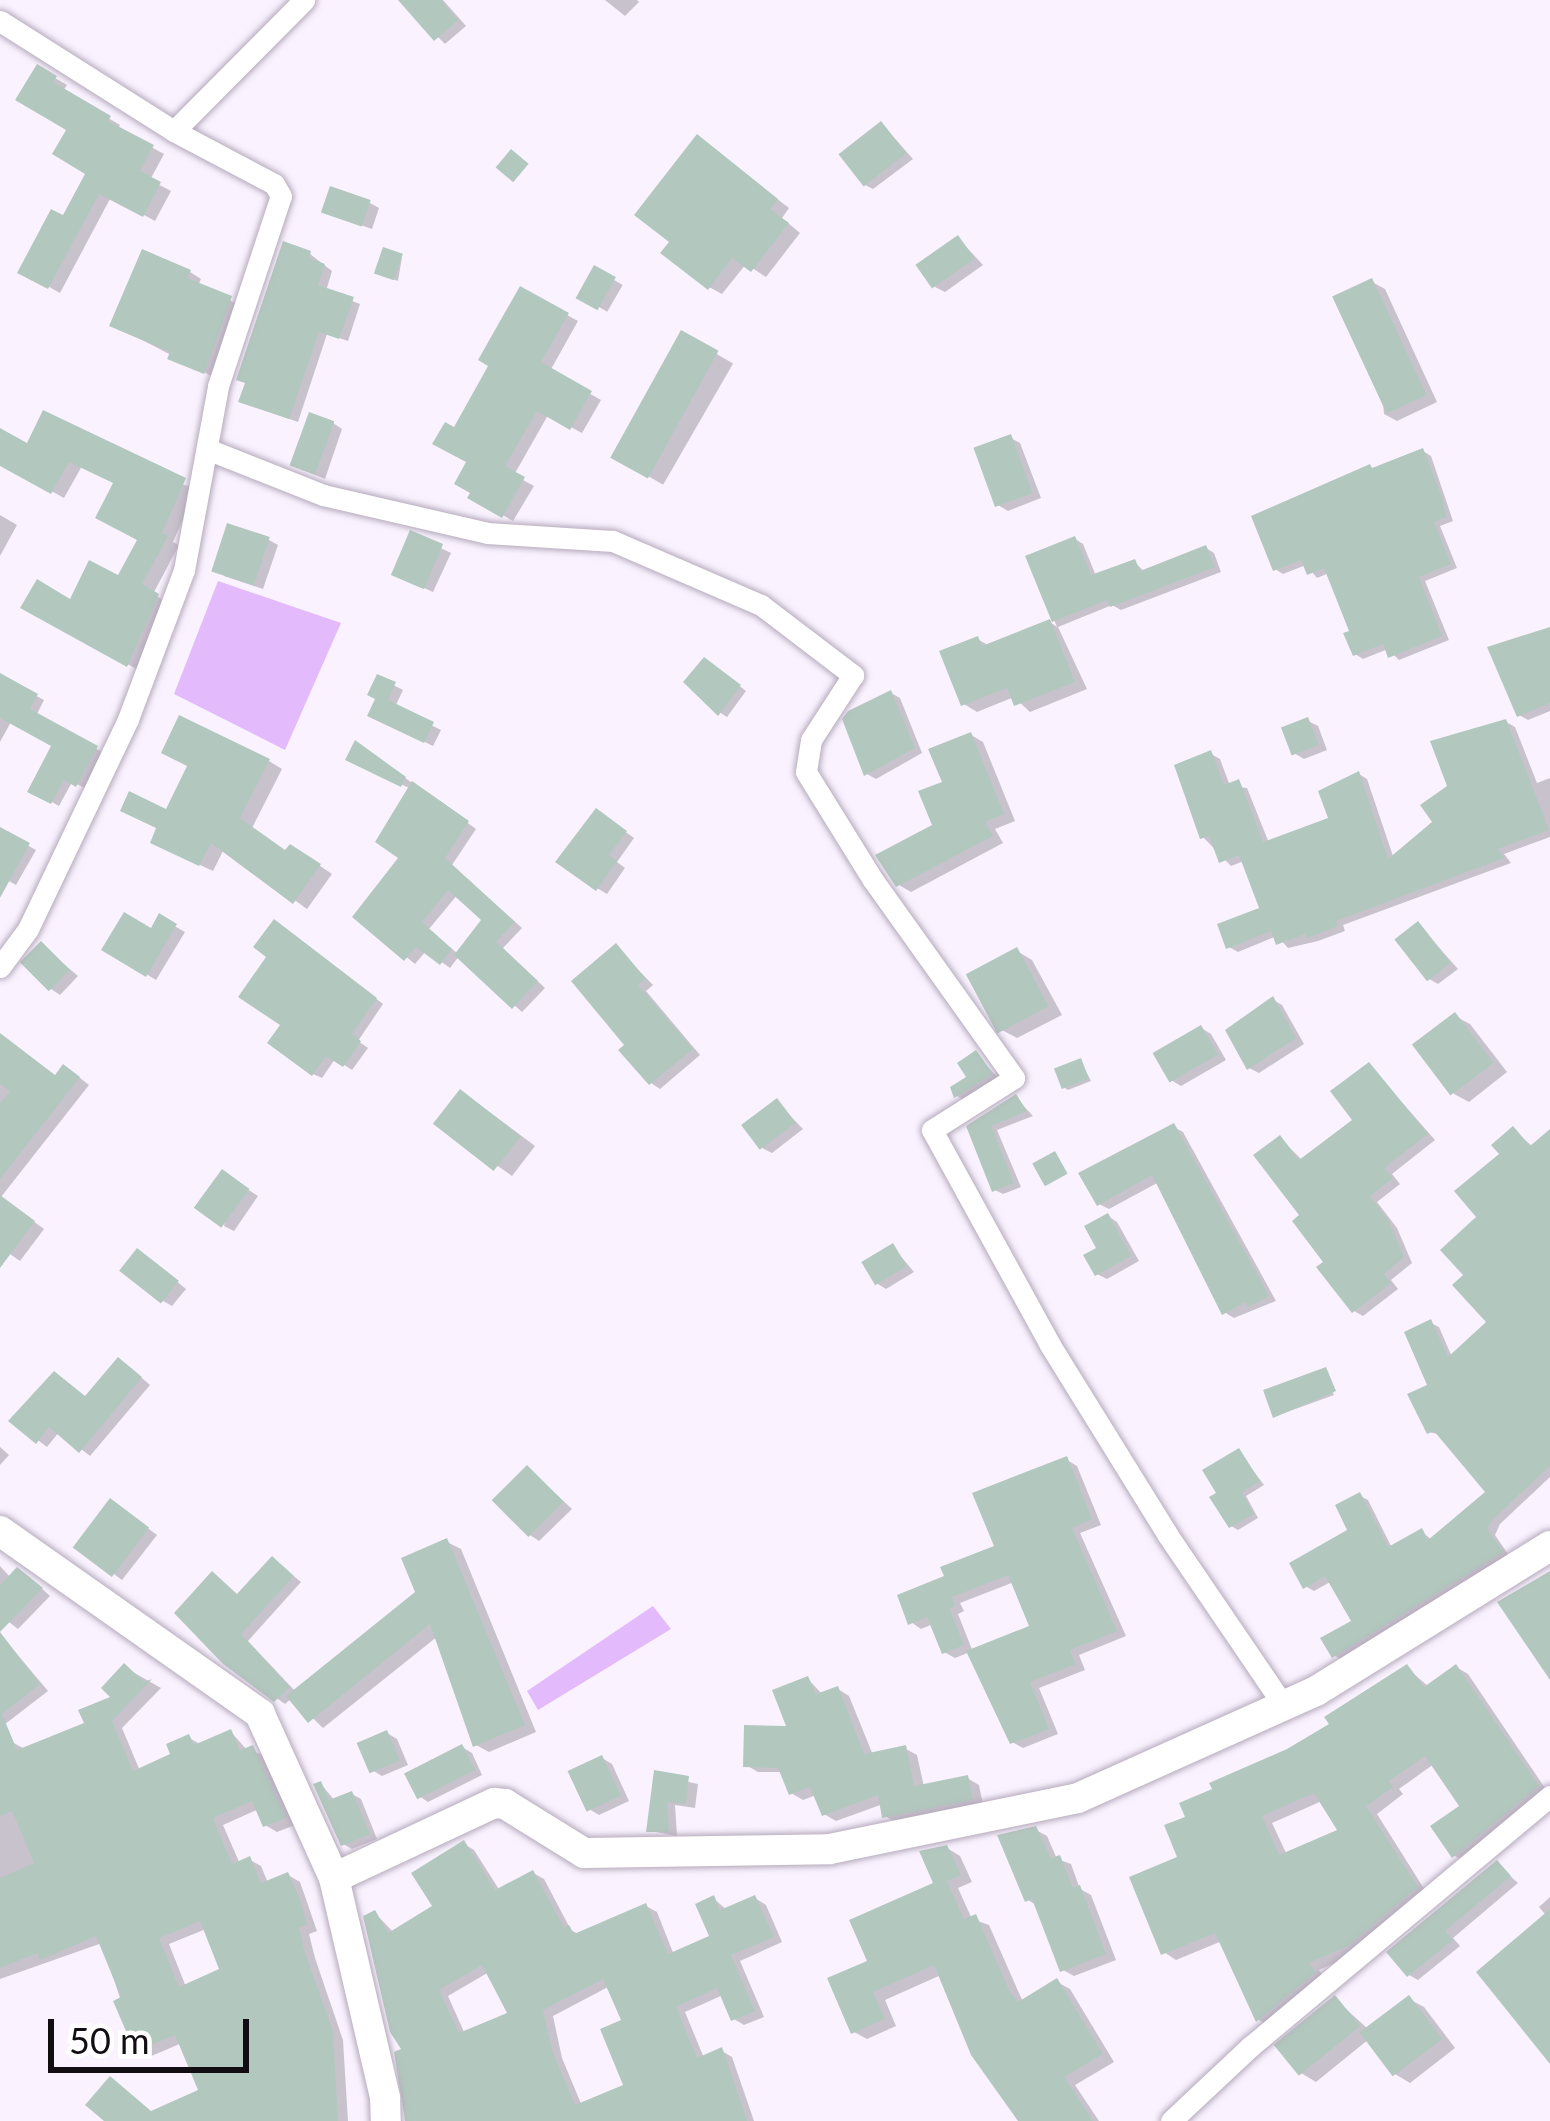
<!DOCTYPE html>
<html>
<head>
<meta charset="utf-8">
<style>
	body { margin:0 }
	#map { position:relative; width:1550px; height:2121px; overflow:hidden; background:#faf3ff; font-family:Lato,sans-serif }
	div>[style] { position:absolute }
	.water>* { inset:0; background:#e3bafc }
	.shadow>* { inset:0; background:#0003; transform-origin:0 0 }
	.building>* { inset:0; background:#b2c8be; transform-origin:0 0 }
	.roads { filter:drop-shadow(0 0 3px #b5aabc) drop-shadow(0 0 3px #b5aabc) }
	.street>* { height:21px; margin:-10.5px; padding:0 10.5px; transform-origin:10.5px; border-radius:10.5px; background:#fff }
	.secondary>* { height:30px; margin:-15px; padding:0 15px; transform-origin:15px; border-radius:15px; background:#fff }
	span { translate:-50% -50%; white-space:nowrap; text-align:center; line-height:1.15; -webkit-text-stroke:10px #fff; paint-order:stroke }
	.scale { position:absolute; left:48px; top:2019px; width:201px; height:54px; box-sizing:border-box; border:6px solid #110d13; border-top:0; padding-left:15px; font-size:36px; line-height:42px; white-space:nowrap; color:#110d13; -webkit-text-stroke:9px #fff; paint-order:stroke }
</style>
</head>
<body>
<div id="map">
	<div class="water">
		<i style="clip-path:polygon(218px 581px,341px 623px,285px 750px,174px 694px)"></i>
		<i style="clip-path:polygon(653px 1606px,671px 1629px,538px 1710px,527px 1691px)"></i>
	</div>
	<div class="shadow">
		<i style="clip-path:polygon(401px 0,443px 0,466px 26px,445px 44px)"></i>
		<i style="clip-path:polygon(605px 0,637px 0,639px 2px,625px 16px)"></i>
		<i style="clip-path:polygon(38px 68px,67px 85px,63px 91px,120px 125px,118px 129px,164px 154px,150px 180px,171px 191px,155px 221px,111px 197px,60px 293px,21px 271px,64px 220px,89px 173px)"></i>
		<i style="clip-path:polygon(882px 124px,913px 159px,873px 189px,863px 184px)"></i>
		<i style="clip-path:polygon(698px 138px,789px 208px,782px 218px,800px 233px,766px 277px,746px 264px,722px 294px,709px 287px,673px 241px)"></i>
		<i style="clip-path:polygon(370px 203px,379px 208px,372px 229px,334px 216px)"></i>
		<i style="clip-path:polygon(958px 238px,983px 265px,945px 292px,935px 287px)"></i>
		<i style="clip-path:polygon(284px 245px,310px 254px,332px 271px,326px 291px,360px 304px,348px 341px,327px 334px,298px 422px,250px 405px)"></i>
		<i style="clip-path:polygon(402px 257px,398px 281px,381px 275px)"></i>
		<i style="left:595px;top:269px;width:32px;height:31px;rotate:30deg"></i>
		<i style="clip-path:polygon(190px 272px,201px 279px,198px 286px,242px 306px,217px 379px,125px 331px)"></i>
		<i style="clip-path:polygon(1372px 282px,1385px 289px,1437px 402px,1397px 421px,1384px 414px)"></i>
		<i style="clip-path:polygon(521px 290px,578px 321px,550px 371px,601px 400px,582px 433px,548px 415px,514px 475px,534px 486px,513px 521px,471px 497px,470px 462px,455px 431px,493px 364px)"></i>
		<i style="left:682px;top:334px;width:59px;height:140px;rotate:30deg"></i>
		<i style="clip-path:polygon(333px 423px,342px 429px,325px 479px,303px 470px)"></i>
		<i style="clip-path:polygon(1011px 438px,1020px 443px,1041px 498px,1008px 511px,998px 505px)"></i>
		<i style="clip-path:polygon(29px 447px,197px 488px,173px 542px,179px 545px,153px 594px,170px 604px,140px 671px,24px 607px,71px 603px,119px 579px,140px 540px,117px 483px,82px 466px,64px 498px,0 463px)"></i>
		<i style="clip-path:polygon(1423px 451px,1431px 456px,1453px 521px,1440px 526px,1457px 568px,1425px 581px,1449px 640px,1399px 660px,1388px 649px,1363px 659px,1355px 654px,1353px 633px,1329px 573px,1317px 578px,1306px 565px,1283px 574px,1275px 569px,1375px 470px)"></i>
		<i style="clip-path:polygon(0 515px,17px 525px,0 556px)"></i>
		<i style="clip-path:polygon(411px 534px,451px 553px,433px 592px,402px 578px)"></i>
		<i style="clip-path:polygon(1075px 539px,1083px 544px,1096px 576px,1134px 562px,1145px 572px,1206px 548px,1214px 553px,1221px 572px,1121px 610px,1112px 605px,1058px 627px,1087px 689px,1030px 712px,1014px 697px,977px 712px,964px 704px,977px 639px,990px 646px,1050px 622px,1057px 627px,1029px 558px)"></i>
		<i style="clip-path:polygon(269px 540px,278px 545px,263px 589px,224px 576px)"></i>
		<i style="clip-path:polygon(1550px 630px,1550px 711px,1528px 720px,1519px 715px)"></i>
		<i style="clip-path:polygon(712px 665px,746px 691px,727px 717px,705px 703px)"></i>
		<i style="clip-path:polygon(0 677px,44px 700px,36px 716px,104px 753px,85px 788px,72px 782px,59px 806px,31px 790px,55px 745px,11px 722px,0 742px)"></i>
		<i style="clip-path:polygon(378px 677px,403px 690px,395px 707px,441px 730px,433px 746px,379px 720px)"></i>
		<i style="clip-path:polygon(891px 693px,900px 698px,922px 753px,876px 779px,867px 774px)"></i>
		<i style="clip-path:polygon(1308px 721px,1318px 726px,1327px 750px,1304px 759px,1294px 753px)"></i>
		<i style="clip-path:polygon(1506px 722px,1515px 727px,1537px 783px,1550px 778px,1550px 837px,1504px 854px,1511px 863px,1343px 925px,1345px 931px,1318px 941px,1288px 948px,1277px 936px,1238px 952px,1229px 947px,1263px 910px,1244px 861px,1231px 866px,1203px 837px,1211px 754px,1220px 759px,1230px 786px,1247px 788px,1269px 843px,1332px 819px,1359px 774px,1367px 779px,1394px 859px,1436px 823px,1450px 787px)"></i>
		<i style="clip-path:polygon(971px 735px,983px 742px,1015px 821px,995px 829px,1003px 843px,911px 892px,899px 885px,936px 826px,946px 784px)"></i>
		<i style="clip-path:polygon(evenodd,365px 749px,476px 829px,452px 865px,522px 928px,503px 948px,545px 988px,522px 1012px,459px 956px,450px 968px,426px 951px,415px 964px,356px 916px,402px 857px,411px 789px,358px 764px,365px 749px,458px 894px,485px 920px,458px 954px,429px 929px,458px 894px)"></i>
		<i style="clip-path:polygon(269px 761px,282px 769px,252px 828px,287px 853px,304px 855px,332px 874px,307px 909px,224px 849px,213px 871px,166px 849px,167px 813px,191px 766px)"></i>
		<i style="clip-path:polygon(606px 818px,634px 838px,617px 862px,625px 868px,607px 894px,597px 888px)"></i>
		<i style="clip-path:polygon(0 830px,36px 850px,16px 885px,0 876px)"></i>
		<i style="clip-path:polygon(160px 918px,185px 932px,156px 980px,105px 949px,152px 932px)"></i>
		<i style="clip-path:polygon(1418px 924px,1458px 969px,1438px 984px,1429px 979px)"></i>
		<i style="clip-path:polygon(283px 927px,383px 1004px,358px 1041px,368px 1048px,352px 1070px,335px 1059px,322px 1078px,313px 1074px,284px 1024px,270px 956px)"></i>
		<i style="clip-path:polygon(41px 945px,78px 976px,60px 995px,51px 989px)"></i>
		<i style="clip-path:polygon(616px 947px,653px 985px,646px 991px,700px 1055px,660px 1089px,651px 1083px,629px 1045px)"></i>
		<i style="clip-path:polygon(1017px 951px,1032px 960px,1062px 1015px,1017px 1038px,1002px 1030px)"></i>
		<i style="clip-path:polygon(1273px 1000px,1282px 1005px,1304px 1044px,1259px 1073px,1249px 1068px)"></i>
		<i style="clip-path:polygon(1455px 1016px,1470px 1024px,1507px 1072px,1469px 1102px,1454px 1094px)"></i>
		<i style="clip-path:polygon(1201px 1028px,1211px 1034px,1226px 1060px,1181px 1086px,1171px 1080px)"></i>
		<i style="clip-path:polygon(0 1035px,57px 1077px,75px 1074px,89px 1085px,1px 1197px,44px 1229px,20px 1261px,0 1247px)"></i>
		<i style="clip-path:polygon(976px 1054px,999px 1079px,965px 1101px,957px 1096px,970px 1078px)"></i>
		<i style="clip-path:polygon(1081px 1062px,1091px 1081px,1068px 1090px,1065px 1088px)"></i>
		<i style="clip-path:polygon(1369px 1065px,1435px 1140px,1392px 1174px,1400px 1184px,1377px 1202px,1397px 1228px,1412px 1263px,1391px 1280px,1398px 1289px,1363px 1316px,1354px 1311px,1304px 1216px,1280px 1138px,1303px 1161px,1356px 1120px)"></i>
		<i style="clip-path:polygon(1016px 1098px,1033px 1116px,997px 1130px,1021px 1187px,1003px 1194px,995px 1190px,970px 1127px)"></i>
		<i style="clip-path:polygon(476px 1102px,535px 1146px,512px 1176px,438px 1124px)"></i>
		<i style="clip-path:polygon(777px 1102px,803px 1129px,772px 1153px,762px 1148px)"></i>
		<i style="clip-path:polygon(1174px 1127px,1183px 1132px,1276px 1301px,1234px 1318px,1224px 1312px,1159px 1182px,1109px 1209px,1099px 1204px)"></i>
		<i style="clip-path:polygon(1514px 1130px,1533px 1147px,1550px 1133px,1550px 1477px,1500px 1524px,1495px 1535px,1510px 1557px,1342px 1660px,1334px 1655px,1355px 1623px,1332px 1581px,1314px 1591px,1305px 1586px,1351px 1532px,1360px 1496px,1368px 1500px,1392px 1548px,1422px 1532px,1432px 1540px,1489px 1492px,1441px 1435px,1429px 1432px,1431px 1323px,1439px 1327px,1452px 1357px,1490px 1322px,1481px 1217px)"></i>
		<i style="clip-path:polygon(232px 1179px,258px 1196px,234px 1231px,224px 1226px)"></i>
		<i style="clip-path:polygon(1108px 1216px,1117px 1222px,1139px 1261px,1107px 1279px,1097px 1274px)"></i>
		<i style="clip-path:polygon(893px 1247px,914px 1272px,886px 1289px,876px 1283px)"></i>
		<i style="clip-path:polygon(147px 1257px,186px 1289px,172px 1306px,163px 1301px)"></i>
		<i style="clip-path:polygon(128px 1366px,150px 1385px,90px 1456px,59px 1432px,47px 1447px,13px 1421px,86px 1398px)"></i>
		<i style="clip-path:polygon(1324px 1371px,1334px 1395px,1276px 1416px)"></i>
		<i style="clip-path:polygon(0 1447px,9px 1455px,0 1465px)"></i>
		<i style="clip-path:polygon(1239px 1452px,1264px 1485px,1246px 1496px,1258px 1518px,1238px 1530px,1231px 1526px)"></i>
		<i style="clip-path:polygon(evenodd,1067px 1460px,1077px 1466px,1101px 1525px,1080px 1533px,1126px 1636px,1079px 1655px,1085px 1670px,1039px 1688px,1058px 1734px,1023px 1748px,1012px 1742px,970px 1652px,955px 1658px,944px 1652px,933px 1624px,921px 1629px,911px 1622px,948px 1578px,998px 1547px,1067px 1460px,1014px 1582px,1032px 1628px,973px 1652px,958px 1614px,964px 1611px,960px 1603px,1014px 1582px)"></i>
		<i style="clip-path:polygon(528px 1468px,572px 1509px,539px 1541px,530px 1535px)"></i>
		<i style="clip-path:polygon(121px 1508px,157px 1535px,122px 1580px,77px 1547px)"></i>
		<i style="clip-path:polygon(447px 1542px,461px 1549px,536px 1732px,489px 1752px,476px 1745px,438px 1636px,323px 1728px,292px 1698px,285px 1704px,225px 1662px,239px 1596px,273px 1559px,301px 1582px,248px 1641px,296px 1692px,419px 1593px)"></i>
		<i style="clip-path:polygon(0 1566px,11px 1578px,28px 1576px,50px 1596px,18px 1629px,0 1615px)"></i>
		<i style="clip-path:polygon(0 1634px,48px 1691px,0 1728px)"></i>
		<i style="clip-path:polygon(evenodd,124px 1667px,161px 1688px,122px 1728px,140px 1771px,174px 1755px,189px 1738px,202px 1745px,231px 1732px,247px 1750px,264px 1755px,295px 1825px,277px 1832px,265px 1825px,259px 1809px,223px 1825px,240px 1864px,250px 1860px,261px 1866px,268px 1883px,288px 1875px,300px 1882px,317px 1931px,309px 1934px,315px 1958px,343px 2040px,348px 2121px,167px 2121px,202px 2092px,182px 2043px,149px 2057px,137px 2050px,102px 1943px,0 1979px,0 1747px,12px 1742px,23px 1748px,88px 1724px,116px 1697px,124px 1667px,206px 1929px,223px 1971px,186px 1987px,169px 1944px,206px 1929px)"></i>
		<i style="clip-path:polygon(evenodd,1456px 1667px,1468px 1674px,1549px 1794px,1467px 1863px,1455px 1856px,1463px 1807px,1434px 1764px,1399px 1789px,1403px 1794px,1377px 1814px,1428px 1895px,1361px 1951px,1319px 1970px,1326px 1980px,1270px 2027px,1259px 2020px,1222px 1941px,1176px 1960px,1164px 1952px,1189px 1818px,1334px 1725px,1407px 1668px,1429px 1687px,1456px 1667px,1322px 1801px,1341px 1831px,1287px 1855px,1272px 1823px,1322px 1801px)"></i>
		<i style="clip-path:polygon(808px 1679px,823px 1695px,838px 1689px,849px 1696px,873px 1755px,906px 1749px,917px 1755px,924px 1787px,967px 1778px,979px 1785px,983px 1805px,897px 1823px,885px 1816px,883px 1804px,836px 1821px,824px 1814px,816px 1795px,803px 1800px,791px 1793px,783px 1772px,758px 1772px,746px 1765px,790px 1729px)"></i>
		<i style="clip-path:polygon(387px 1733px,397px 1739px,408px 1765px,382px 1776px,372px 1770px)"></i>
		<i style="clip-path:polygon(462px 1747px,472px 1753px,482px 1775px,428px 1802px,419px 1796px)"></i>
		<i style="clip-path:polygon(602px 1758px,612px 1764px,629px 1801px,599px 1815px,589px 1809px)"></i>
		<i style="clip-path:polygon(656px 1775px,698px 1784px,695px 1808px,675px 1805px,677px 1836px,650px 1831px)"></i>
		<i style="clip-path:polygon(321px 1784px,335px 1801px,352px 1794px,361px 1799px,377px 1839px,352px 1849px,343px 1844px)"></i>
		<i style="clip-path:polygon(1036px 1830px,1047px 1836px,1057px 1859px,1071px 1864px,1080px 1889px,1091px 1895px,1116px 1960px,1074px 1976px,1063px 1970px,1038px 1906px,1028px 1900px)"></i>
		<i style="clip-path:polygon(evenodd,464px 1844px,474px 1850px,500px 1891px,533px 1873px,544px 1879px,571px 1930px,580px 1935px,646px 1906px,657px 1912px,674px 1955px,713px 1938px,714px 1899px,727px 1910px,755px 1898px,766px 1905px,782px 1942px,740px 1961px,764px 2017px,744px 2025px,734px 2019px,723px 1995px,685px 2012px,704px 2058px,722px 2051px,732px 2057px,754px 2121px,407px 2121px,406px 2050px,375px 1913px,394px 1933px,436px 1907px,464px 1844px,489px 1972px,511px 2015px,465px 2034px,448px 1996px,489px 1972px,464px 1844px,610px 1986px,625px 2022px,627px 2086px,582px 2106px,562px 2058px,553px 2016px,610px 1986px)"></i>
		<i style="clip-path:polygon(947px 1848px,960px 1856px,972px 1882px,958px 1888px,972px 1919px,989px 1925px,1023px 2002px,1057px 1982px,1070px 1989px,1114px 2062px,1075px 2085px,1099px 2121px,1020px 2121px,941px 1975px,885px 2000px,896px 2026px,867px 2039px,854px 2032px,871px 1962px,937px 1885px)"></i>
		<i style="clip-path:polygon(1497px 1864px,1518px 1883px,1453px 1938px,1460px 1946px,1418px 1980px,1409px 1975px)"></i>
		<i style="clip-path:polygon(1550px 1897px,1550px 1920px,1539px 1907px)"></i>
		<i style="clip-path:polygon(1335px 1999px,1368px 2029px,1409px 1999px,1424px 2007px,1455px 2048px,1410px 2083px,1395px 2074px,1369px 2039px,1316px 2082px,1301px 2073px)"></i>
	</div>
	<div class="building">
		<i style="clip-path:polygon(398px 0,441px 0,458px 20px,434px 41px)"></i>
		<i style="clip-path:polygon(37px 64px,57px 76px,53px 82px,111px 116px,108px 121px,154px 145px,140px 171px,161px 182px,143px 217px,99px 194px,48px 289px,17px 273px,51px 209px,63px 215px,85px 174px,52px 154px,66px 130px,15px 100px)"></i>
		<i style="left:881px;top:121px;width:41px;height:54px;rotate:52deg"></i>
		<i style="clip-path:polygon(697px 134px,778px 199px,770px 209px,789px 223px,751px 272px,732px 258px,708px 290px,660px 253px,669px 242px,634px 215px)"></i>
		<i style="left:511px;top:149px;width:23px;height:24px;rotate:40deg"></i>
		<i style="left:330px;top:186px;width:43px;height:28px;rotate:19deg"></i>
		<i style="left:958px;top:235px;width:29px;height:52px;rotate:55deg"></i>
		<i style="clip-path:polygon(283px 241px,311px 251px,309px 258px,325px 264px,318px 285px,354px 297px,339px 339px,319px 332px,289px 419px,238px 402px,245px 383px,236px 380px)"></i>
		<i style="left:383px;top:247px;width:21px;height:28px;rotate:19deg"></i>
		<i style="clip-path:polygon(142px 249px,191px 270px,187px 278px,232px 296px,204px 374px,167px 359px,170px 352px,109px 326px)"></i>
		<i style="left:594px;top:265px;width:25px;height:38px;rotate:29deg"></i>
		<i style="left:1372px;top:278px;width:129px;height:44px;rotate:65deg"></i>
		<i style="clip-path:polygon(520px 286px,569px 313px,541px 362px,592px 391px,570px 430px,537px 411px,505px 466px,525px 477px,502px 518px,467px 498px,470px 493px,454px 484px,466px 462px,432px 444px,445px 422px,454px 427px,488px 366px,478px 360px)"></i>
		<i style="left:681px;top:330px;width:43px;height:146px;rotate:29deg"></i>
		<i style="clip-path:polygon(43px 410px,186px 478px,162px 533px,168px 536px,142px 584px,159px 594px,127px 667px,20px 608px,37px 579px,70px 599px,89px 560px,118px 575px,137px 540px,95px 518px,113px 483px,69px 462px,51px 494px,0 466px,0 428px,27px 443px)"></i>
		<i style="left:309px;top:412px;width:27px;height:57px;rotate:20deg"></i>
		<i style="left:1011px;top:434px;width:63px;height:40px;rotate:70deg"></i>
		<i style="clip-path:polygon(1423px 448px,1442px 497px,1446px 517px,1434px 522px,1451px 564px,1419px 577px,1442px 636px,1388px 658px,1383px 644px,1353px 656px,1343px 633px,1349px 631px,1324px 568px,1307px 575px,1301px 560px,1273px 571px,1251px 516px,1370px 464px,1372px 468px)"></i>
		<i style="left:227px;top:523px;width:45px;height:51px;rotate:18deg"></i>
		<i style="left:410px;top:530px;width:36px;height:49px;rotate:23deg"></i>
		<i style="clip-path:polygon(1075px 536px,1091px 575px,1135px 559px,1140px 571px,1206px 545px,1215px 567px,1110px 607px,1107px 600px,1052px 622px,1025px 556px)"></i>
		<i style="clip-path:polygon(1050px 619px,1075px 682px,1014px 706px,1007px 688px,961px 706px,939px 651px,978px 636px,982px 646px)"></i>
		<i style="clip-path:polygon(1550px 627px,1550px 703px,1517px 717px,1487px 647px)"></i>
		<i style="clip-path:polygon(704px 657px,741px 685px,718px 716px,683px 682px)"></i>
		<i style="clip-path:polygon(0 673px,38px 694px,30px 709px,98px 746px,76px 787px,64px 780px,51px 804px,27px 792px,51px 746px,0 718px)"></i>
		<i style="clip-path:polygon(377px 674px,396px 682px,388px 700px,434px 722px,424px 743px,367px 716px,375px 699px,367px 695px)"></i>
		<i style="clip-path:polygon(891px 690px,915px 748px,864px 776px,842px 719px,848px 711px)"></i>
		<i style="clip-path:polygon(179px 715px,270px 759px,240px 818px,285px 850px,290px 844px,321px 864px,293px 904px,211px 843px,199px 866px,150px 843px,156px 828px,120px 811px,129px 791px,166px 809px,187px 766px,161px 753px)"></i>
		<i style="left:1308px;top:717px;width:30px;height:29px;rotate:69deg"></i>
		<i style="clip-path:polygon(1506px 719px,1549px 830px,1498px 849px,1504px 858px,1336px 921px,1338px 926px,1307px 938px,1305px 934px,1276px 945px,1271px 931px,1226px 949px,1217px 924px,1259px 908px,1239px 855px,1219px 863px,1209px 836px,1200px 839px,1174px 765px,1211px 750px,1224px 785px,1239px 779px,1263px 842px,1328px 818px,1318px 791px,1359px 771px,1388px 859px,1432px 822px,1420px 805px,1447px 786px,1430px 741px)"></i>
		<i style="clip-path:polygon(971px 732px,1004px 814px,985px 822px,993px 836px,896px 887px,875px 855px,932px 825px,918px 791px,942px 782px,928px 749px)"></i>
		<i style="clip-path:polygon(355px 740px,406px 777px,401px 787px,345px 760px)"></i>
		<i style="clip-path:polygon(412px 781px,469px 821px,445px 858px,515px 922px,496px 942px,538px 981px,512px 1009px,454px 955px,481px 920px,448px 890px,422px 922px,452px 949px,440px 965px,416px 947px,404px 961px,352px 917px,398px 858px,375px 842px)"></i>
		<i style="clip-path:polygon(596px 808px,627px 831px,609px 855px,617px 861px,596px 891px,555px 862px)"></i>
		<i style="clip-path:polygon(0 827px,30px 843px,0 898px)"></i>
		<i style="clip-path:polygon(124px 912px,151px 928px,159px 913px,177px 924px,146px 977px,101px 950px)"></i>
		<i style="clip-path:polygon(274px 919px,377px 998px,352px 1034px,361px 1041px,343px 1067px,326px 1056px,312px 1076px,267px 1043px,280px 1025px,238px 997px,266px 957px,253px 947px)"></i>
		<i style="left:1418px;top:921px;width:53px;height:30px;rotate:52deg"></i>
		<i style="left:41px;top:941px;width:41px;height:30px;rotate:45deg"></i>
		<i style="clip-path:polygon(616px 943px,646px 979px,638px 985px,693px 1049px,649px 1085px,618px 1050px,624px 1045px,571px 981px)"></i>
		<i style="left:1017px;top:947px;width:67px;height:58px;rotate:62deg"></i>
		<i style="clip-path:polygon(1273px 996px,1296px 1038px,1247px 1070px,1225px 1030px)"></i>
		<i style="left:1455px;top:1012px;width:64px;height:54px;rotate:53deg"></i>
		<i style="left:1201px;top:1025px;width:34px;height:56px;rotate:60deg"></i>
		<i style="clip-path:polygon(0 1033px,55px 1075px,63px 1064px,80px 1077px,0 1179px,0 1104px,10px 1091px,0 1084px)"></i>
		<i style="clip-path:polygon(976px 1050px,993px 1074px,954px 1098px,950px 1087px,966px 1077px,957px 1063px)"></i>
		<i style="left:1081px;top:1058px;width:22px;height:29px;rotate:69deg"></i>
		<i style="clip-path:polygon(1369px 1062px,1428px 1134px,1384px 1168px,1393px 1178px,1370px 1196px,1388px 1220px,1404px 1257px,1384px 1274px,1391px 1283px,1352px 1313px,1316px 1267px,1323px 1262px,1292px 1221px,1299px 1215px,1253px 1155px,1280px 1135px,1299px 1160px,1352px 1120px,1330px 1091px)"></i>
		<i style="left:460px;top:1089px;width:77px;height:44px;rotate:38deg"></i>
		<i style="clip-path:polygon(1016px 1094px,1027px 1111px,991px 1126px,1014px 1183px,992px 1192px,966px 1126px)"></i>
		<i style="left:777px;top:1098px;width:31px;height:45px;rotate:53deg"></i>
		<i style="clip-path:polygon(1174px 1123px,1269px 1296px,1248px 1307px,1246px 1302px,1222px 1315px,1152px 1175px,1097px 1206px,1078px 1173px)"></i>
		<i style="clip-path:polygon(1513px 1126px,1530px 1146px,1550px 1129px,1550px 1466px,1492px 1520px,1487px 1529px,1504px 1552px,1332px 1658px,1320px 1638px,1351px 1621px,1325px 1576px,1303px 1589px,1289px 1563px,1347px 1530px,1335px 1505px,1360px 1492px,1388px 1547px,1422px 1528px,1428px 1540px,1485px 1492px,1434px 1431px,1427px 1434px,1407px 1394px,1427px 1385px,1404px 1332px,1431px 1319px,1448px 1357px,1486px 1322px,1452px 1285px,1463px 1275px,1440px 1250px,1476px 1217px,1454px 1191px,1499px 1154px,1491px 1145px)"></i>
		<i style="left:1055px;top:1151px;width:26px;height:26px;rotate:61deg"></i>
		<i style="left:222px;top:1169px;width:34px;height:48px;rotate:36deg"></i>
		<i style="clip-path:polygon(0 1195px,35px 1221px,0 1268px)"></i>
		<i style="clip-path:polygon(1108px 1213px,1131px 1256px,1095px 1276px,1083px 1255px,1096px 1248px,1084px 1226px)"></i>
		<i style="left:893px;top:1243px;width:27px;height:37px;rotate:59deg"></i>
		<i style="left:137px;top:1248px;width:53px;height:29px;rotate:38deg"></i>
		<i style="clip-path:polygon(118px 1357px,142px 1377px,79px 1453px,49px 1427px,36px 1444px,8px 1421px,54px 1371px,85px 1396px)"></i>
		<i style="clip-path:polygon(1326px 1367px,1336px 1391px,1273px 1418px,1263px 1390px)"></i>
		<i style="clip-path:polygon(1239px 1448px,1260px 1481px,1242px 1492px,1254px 1514px,1229px 1528px,1209px 1497px,1216px 1493px,1202px 1470px)"></i>
		<i style="clip-path:polygon(1067px 1456px,1092px 1519px,1072px 1528px,1117px 1631px,1070px 1650px,1076px 1664px,1030px 1682px,1049px 1729px,1010px 1744px,966px 1651px,1029px 1626px,1008px 1575px,952px 1597px,955px 1606px,949px 1608px,964px 1645px,942px 1654px,927px 1617px,908px 1625px,897px 1595px,944px 1576px,940px 1567px,994px 1546px,972px 1493px)"></i>
		<i style="left:527px;top:1465px;width:52px;height:50px;rotate:45deg"></i>
		<i style="left:110px;top:1498px;width:49px;height:62px;rotate:37deg"></i>
		<i style="clip-path:polygon(447px 1538px,525px 1725px,473px 1747px,430px 1624px,308px 1723px,286px 1696px,415px 1592px,401px 1558px)"></i>
		<i style="clip-path:polygon(272px 1556px,294px 1576px,241px 1634px,290px 1687px,274px 1702px,223px 1664px,174px 1613px,212px 1571px,237px 1594px)"></i>
		<i style="clip-path:polygon(evenodd,17px 1567px,43px 1588px,0 1632px,40px 1684px,2px 1714px,17px 1750px,84px 1723px,78px 1710px,110px 1697px,101px 1688px,124px 1663px,144px 1682px,152px 1679px,112px 1721px,133px 1771px,170px 1754px,166px 1744px,189px 1734px,194px 1745px,231px 1729px,240px 1750px,253px 1745px,286px 1818px,263px 1827px,252px 1801px,213px 1818px,232px 1864px,250px 1856px,261px 1883px,288px 1872px,299px 1897px,307px 1924px,299px 1928px,304px 1949px,333px 2032px,338px 2121px,104px 2121px,85px 2105px,110px 2076px,151px 2111px,198px 2090px,175px 2035px,135px 2052px,113px 2001px,121px 1997px,96px 1936px,40px 1960px,37px 1953px,0 1968px,0 1878px,34px 1863px,12px 1811px,0 1816px,0 1585px,17px 1567px,200px 1921px,219px 1969px,179px 1987px,159px 1938px,200px 1921px)"></i>
		<i style="clip-path:polygon(1550px 1571px,1550px 1680px,1497px 1602px)"></i>
		<i style="clip-path:polygon(evenodd,1407px 1664px,1424px 1687px,1456px 1664px,1539px 1786px,1452px 1858px,1430px 1826px,1459px 1806px,1425px 1756px,1389px 1781px,1393px 1787px,1366px 1806px,1418px 1887px,1348px 1946px,1309px 1963px,1316px 1972px,1256px 2022px,1215px 1933px,1161px 1955px,1129px 1877px,1177px 1857px,1164px 1825px,1185px 1817px,1179px 1803px,1212px 1789px,1209px 1783px,1287px 1749px,1329px 1724px,1324px 1717px,1407px 1664px,1314px 1793px,1337px 1830px,1279px 1855px,1262px 1816px,1314px 1793px)"></i>
		<i style="clip-path:polygon(808px 1676px,816px 1694px,838px 1686px,864px 1754px,906px 1745px,914px 1786px,968px 1775px,973px 1800px,882px 1818px,878px 1795px,822px 1816px,810px 1787px,789px 1795px,778px 1768px,743px 1767px,744px 1725px,786px 1726px,772px 1690px)"></i>
		<i style="left:387px;top:1730px;width:33px;height:33px;rotate:67deg"></i>
		<i style="left:462px;top:1744px;width:29px;height:65px;rotate:63deg"></i>
		<i style="left:602px;top:1755px;width:45px;height:38px;rotate:65deg"></i>
		<i style="clip-path:polygon(654px 1770px,689px 1776px,686px 1804px,667px 1802px,669px 1832px,646px 1832px)"></i>
		<i style="clip-path:polygon(321px 1781px,329px 1800px,352px 1791px,370px 1834px,341px 1846px,313px 1784px)"></i>
		<i style="clip-path:polygon(1036px 1826px,1051px 1858px,1060px 1855px,1073px 1888px,1080px 1885px,1106px 1954px,1060px 1972px,1032px 1899px,1025px 1902px,997px 1835px)"></i>
		<i style="clip-path:polygon(evenodd,464px 1840px,495px 1890px,533px 1870px,564px 1928px,569px 1925px,574px 1934px,646px 1903px,668px 1954px,709px 1936px,695px 1904px,714px 1895px,720px 1910px,755px 1895px,774px 1937px,731px 1955px,755px 2011px,731px 2021px,717px 1988px,676px 2007px,697px 2058px,722px 2047px,747px 2121px,405px 2121px,394px 2052px,401px 2049px,390px 2032px,363px 1916px,375px 1910px,388px 1933px,432px 1906px,411px 1873px,464px 1840px,482px 1965px,507px 2013px,459px 2033px,439px 1990px,482px 1965px,464px 1840px,603px 1979px,621px 2020px,600px 2029px,623px 2085px,575px 2105px,552px 2050px,543px 2010px,603px 1979px)"></i>
		<i style="clip-path:polygon(947px 1845px,961px 1875px,947px 1881px,964px 1919px,976px 1914px,1010px 1992px,1018px 2002px,1057px 1978px,1103px 2054px,1064px 2077px,1093px 2121px,1018px 2121px,971px 2055px,934px 1965px,873px 1992px,885px 2019px,851px 2034px,827px 1978px,867px 1961px,849px 1920px,933px 1883px,919px 1851px)"></i>
		<i style="clip-path:polygon(1497px 1860px,1511px 1876px,1445px 1931px,1453px 1940px,1407px 1977px,1386px 1952px)"></i>
		<i style="clip-path:polygon(1550px 1909px,1550px 2064px,1476px 1972px)"></i>
		<i style="left:1335px;top:1995px;width:40px;height:79px;rotate:51deg"></i>
		<i style="left:1409px;top:1995px;width:55px;height:62px;rotate:53deg"></i>
	</div>
	<div class="roads">
		<div class="street">
			<i style="left:0;top:21px;width:206px;rotate:32.3deg"></i>
			<i style="left:174px;top:131px;width:185px;rotate:-45.2deg"></i>
			<i style="left:207px;top:449px;width:125px;rotate:21.6deg"></i>
			<i style="left:323px;top:495px;width:168px;rotate:13deg"></i>
			<i style="left:487px;top:533px;width:126px;rotate:3.6deg"></i>
			<i style="left:613px;top:541px;width:161px;rotate:23.4deg"></i>
			<i style="left:761px;top:605px;width:116px;rotate:37.3deg"></i>
			<i style="left:853px;top:675px;width:77px;rotate:122.9deg"></i>
			<i style="left:811px;top:740px;width:32px;rotate:99deg"></i>
			<i style="left:806px;top:772px;width:127px;rotate:58.2deg"></i>
			<i style="left:873px;top:880px;width:243px;rotate:54.5deg"></i>
			<i style="left:1014px;top:1078px;width:97px;rotate:147.6deg"></i>
			<i style="left:932px;top:1130px;width:245px;rotate:61.2deg"></i>
			<i style="left:1050px;top:1345px;width:222px;rotate:58.2deg"></i>
			<i style="left:1167px;top:1534px;width:208px;rotate:55.8deg"></i>
			<i style="left:0;top:967px;width:47px;rotate:-53.6deg"></i>
			<i style="left:28px;top:929px;width:233px;rotate:-64.5deg"></i>
			<i style="left:128px;top:719px;width:159px;rotate:-69.4deg"></i>
			<i style="left:184px;top:570px;width:187px;rotate:-79.5deg"></i>
			<i style="left:218px;top:386px;width:200px;rotate:-71.7deg"></i>
			<i style="left:281px;top:196px;width:14px;rotate:-120deg"></i>
			<i style="left:274px;top:184px;width:113px;rotate:-152.1deg"></i>
			<i style="left:1171px;top:2121px;width:110px;rotate:-43.2deg"></i>
			<i style="left:1251px;top:2046px;width:390px;rotate:-39.9deg"></i>
		</div>
		<div class="secondary">
			<i style="left:0;top:1531px;width:318px;rotate:35.1deg"></i>
			<i style="left:260px;top:1714px;width:180px;rotate:65.7deg"></i>
			<i style="left:334px;top:1878px;width:226px;rotate:76.9deg"></i>
			<i style="left:385px;top:2098px;width:23px;rotate:88deg"></i>
			<i style="left:334px;top:1878px;width:177px;rotate:-25.1deg"></i>
			<i style="left:494px;top:1803px;width:11px;rotate:5deg"></i>
			<i style="left:505px;top:1804px;width:93px;rotate:31.8deg"></i>
			<i style="left:584px;top:1853px;width:246px;rotate:-0.9deg"></i>
			<i style="left:830px;top:1849px;width:253px;rotate:-11.6deg"></i>
			<i style="left:1078px;top:1798px;width:261px;rotate:-24.2deg"></i>
			<i style="left:1316px;top:1691px;width:275px;rotate:-31.8deg"></i>
		</div>
	</div>
	<div class="scale">50 m</div>
</div>
</body>
</html>
